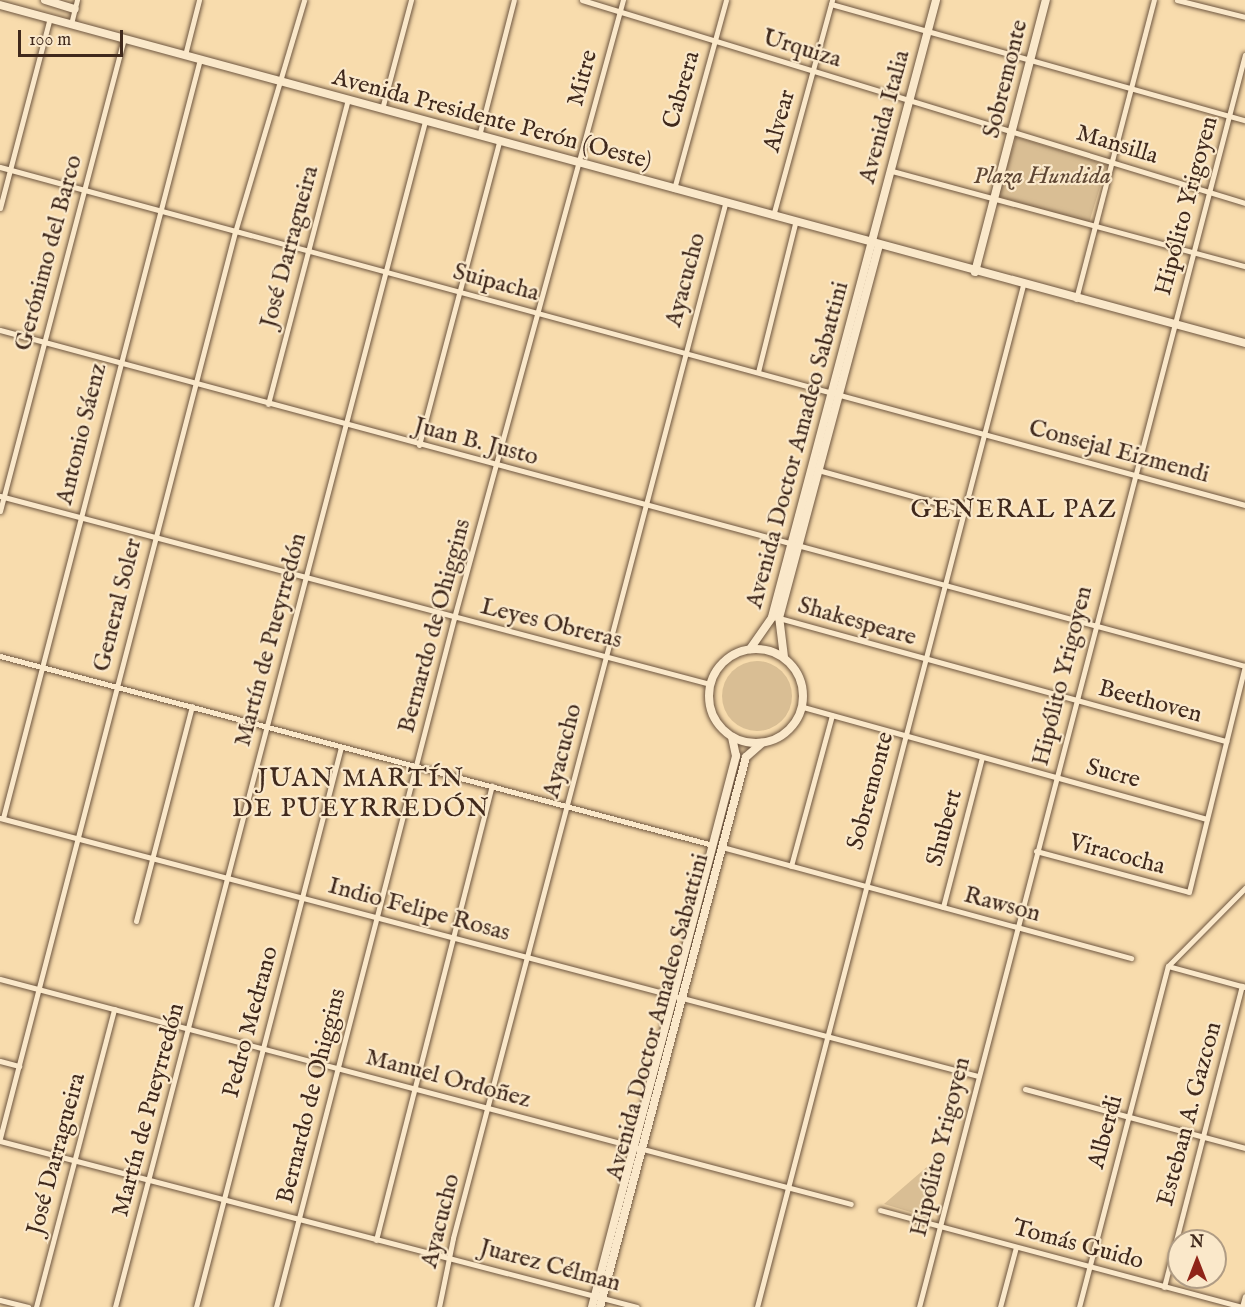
<!DOCTYPE html>
<html>
<head>
<meta charset="utf-8">
<style>
	body { margin:0 }
	#map { position:relative; width:1245px; height:1307px; overflow:hidden; background:#f8dcad; font-family:"IM FELL English",serif }
	div>[style] { position:absolute }
	.green>* { inset:0; background:#d9be94; transform-origin:0 0 }
	.round { border-radius:50% }
	.roads { filter:drop-shadow(0 0 2px #6e5640) drop-shadow(0 0 2px #6e5640) }
	.minor>* { height:5px; margin:-2.5px; padding:0 2.5px; transform-origin:2.5px; border-radius:2.5px; background:#fae8ca }
	.secondary>* { height:8px; margin:-4px; padding:0 4px; transform-origin:4px; border-radius:4px; background:#fae8ca }
	.secondary>.ring { margin:-4px; padding:0; box-sizing:content-box; background:none; border:8px solid #fae8ca; border-radius:50% }
	span { translate:-50% -50%; white-space:nowrap; text-align:center; line-height:1.15; -webkit-text-stroke:4.5px #fae8ca; paint-order:stroke }
	.street-label { font-size:24px; color:#40291c }
	.park-label { font-size:24px; color:#5f4734; font-style:italic }
	.neighbourhood-label { font-size:26px; color:#40291c; letter-spacing:1.5px }
	.north { position:absolute; left:1167px; top:1229px; width:60px; height:60px; box-sizing:border-box; background:#fae8ca; border:2px solid #b09c84; border-radius:50%; rotate:0deg; font-size:16px; font-weight:700; line-height:24px; text-align:center; color:#40291c }
	.north::after { content:''; display:block; margin:auto; width:21px; height:27px; background:#8f2418; clip-path:polygon(50% 0,100% 100%,50% 72%,0 100%) }
	.scale { position:absolute; left:18px; top:30px; width:105px; height:27px; box-sizing:border-box; border:3px solid #40291c; border-top:0; padding-left:8px; font-size:18px; line-height:21px; white-space:nowrap; color:#40291c; -webkit-text-stroke:4px #fae8ca; paint-order:stroke }
</style>
</head>
<body>
<div id="map">
	<div class="green">
		<i style="left:1016px;top:137px;width:95px;height:62px;rotate:17deg"></i>
		<i class="round" style="left:722px;top:661px;width:70px;height:70px"></i>
		<i style="clip-path:polygon(943px 1153px,927px 1217px,884px 1204px)"></i>
	</div>
	<div class="roads">
		<div class="minor">
			<i style="left:582px;top:0;width:693px;rotate:17.02deg"></i>
			<i style="left:1177px;top:0;width:70px;rotate:14deg"></i>
			<i style="left:831px;top:4px;width:430px;rotate:15.7deg"></i>
			<i style="left:71px;top:24px;width:25px;rotate:-76deg"></i>
			<i style="left:185px;top:55px;width:57px;rotate:-75.7deg"></i>
			<i style="left:382px;top:109px;width:113px;rotate:-75.1deg"></i>
			<i style="left:479px;top:136px;width:140px;rotate:-75.6deg"></i>
			<i style="left:0;top:167px;width:1290px;rotate:15.19deg"></i>
			<i style="left:892px;top:171px;width:366px;rotate:15.1deg"></i>
			<i style="left:674px;top:189px;width:196px;rotate:-74.6deg"></i>
			<i style="left:0;top:208px;width:196px;rotate:-75.3deg"></i>
			<i style="left:773px;top:216px;width:224px;rotate:-74.7deg"></i>
			<i style="left:1076px;top:299px;width:309px;rotate:-75.4deg"></i>
			<i style="left:0;top:330px;width:1290px;rotate:15.1deg"></i>
			<i style="left:758px;top:372px;width:153px;rotate:-76deg"></i>
			<i style="left:268px;top:404px;width:314px;rotate:-75.3deg"></i>
			<i style="left:419px;top:445px;width:313px;rotate:-75.2deg"></i>
			<i style="left:818px;top:470px;width:150px;rotate:15.4deg"></i>
			<i style="left:0;top:496px;width:734px;rotate:14.83deg"></i>
			<i style="left:0;top:511px;width:488px;rotate:-75.3deg"></i>
			<i style="left:779px;top:618px;width:464px;rotate:15.4deg"></i>
			<i style="left:0;top:656px;width:738px;rotate:14.85deg"></i>
			<i style="left:803px;top:707px;width:419px;rotate:15.5deg"></i>
			<i style="left:0;top:818px;width:1011px;rotate:14.78deg"></i>
			<i style="left:3px;top:818px;width:784px;rotate:-75.45deg"></i>
			<i style="left:722px;top:847px;width:424px;rotate:15.2deg"></i>
			<i style="left:1036px;top:851px;width:158px;rotate:15deg"></i>
			<i style="left:1189px;top:892px;width:233px;rotate:-76.1deg"></i>
			<i style="left:791px;top:866px;width:156px;rotate:-74.8deg"></i>
			<i style="left:943px;top:907px;width:155px;rotate:-75.4deg"></i>
			<i style="left:136px;top:921px;width:222px;rotate:-75.4deg"></i>
			<i style="left:1168px;top:966px;width:80px;rotate:15.3deg"></i>
			<i style="left:0;top:979px;width:880px;rotate:14.81deg"></i>
			<i style="left:0;top:1061px;width:20px;rotate:15deg"></i>
			<i style="left:1025px;top:1089px;width:228px;rotate:15deg"></i>
			<i style="left:0;top:1138px;width:936px;rotate:-75.46deg"></i>
			<i style="left:235px;top:232px;width:242px;rotate:-73.4deg"></i>
			<i style="left:0;top:1141px;width:658px;rotate:14.61deg"></i>
			<i style="left:880px;top:1210px;width:374px;rotate:15deg"></i>
			<i style="left:376px;top:1240px;width:469px;rotate:-75.7deg"></i>
			<i style="left:1164px;top:1287px;width:311px;rotate:-75.5deg"></i>
			<i style="left:0;top:1300px;width:29px;rotate:14deg"></i>
			<i style="left:36px;top:1307px;width:308px;rotate:-75.3deg"></i>
			<i style="left:115px;top:1307px;width:1226px;rotate:-75.35deg"></i>
			<i style="left:196px;top:1307px;width:578px;rotate:-75.48deg"></i>
			<i style="left:276px;top:1307px;width:712px;rotate:-75.51deg"></i>
			<i style="left:454px;top:618px;width:641px;rotate:-74.71deg"></i>
			<i style="left:439px;top:1307px;width:70px;rotate:-78.5deg"></i>
			<i style="left:453px;top:1238px;width:1069px;rotate:-75.26deg"></i>
			<i style="left:757px;top:1307px;width:1056px;rotate:-75.41deg"></i>
			<i style="left:919px;top:1307px;width:1294px;rotate:-75.41deg"></i>
			<i style="left:1000px;top:1307px;width:62px;rotate:-75.1deg"></i>
			<i style="left:1079px;top:1307px;width:352px;rotate:-75.4deg"></i>
			<i style="left:1168px;top:966px;width:110px;rotate:-45.4deg"></i>
			<i style="left:1242px;top:1307px;width:11px;rotate:-75deg"></i>
		</div>
		<div class="secondary">
			<i style="left:45px;top:0;width:31px;rotate:17deg"></i>
			<i style="left:0;top:5px;width:1290px;rotate:15.19deg"></i>
			<i style="left:975px;top:272px;width:281px;rotate:-75.4deg"></i>
			<i class="ring" style="left:709px;top:649px;width:86px;height:86px"></i>
			<i style="left:750px;top:649px;width:39px;rotate:-55deg"></i>
			<i style="left:772px;top:617px;width:638px;rotate:-75.11deg"></i>
			<i style="left:784px;top:657px;width:39px;rotate:-97deg"></i>
			<i style="left:779px;top:618px;width:385px;rotate:-75deg"></i>
			<i style="left:592px;top:1307px;width:570px;rotate:-75.35deg"></i>
			<i style="left:736px;top:756px;width:19px;rotate:-102deg"></i>
			<i style="left:600px;top:1307px;width:569px;rotate:-75.13deg"></i>
			<i style="left:746px;top:757px;width:21px;rotate:-41deg"></i>
		</div>
	</div>
	<div class="street-label">
		<span style="left:802px;top:49px;rotate:17deg">Urquiza</span>
		<span style="left:583px;top:78px;rotate:-75deg">Mitre</span>
		<span style="left:1006px;top:79px;rotate:-76deg">Sobremonte</span>
		<span style="left:682px;top:90px;rotate:-74deg">Cabrera</span>
		<span style="left:885px;top:117px;rotate:-75deg">Avenida Italia</span>
		<span style="left:492px;top:120px;rotate:15deg">Avenida Presidente Perón (Oeste)</span>
		<span style="left:780px;top:121px;rotate:-75deg">Alvear</span>
		<span style="left:1117px;top:145px;rotate:17deg">Mansilla</span>
		<span style="left:1187px;top:206px;rotate:-75deg">Hipólito Yrigoyen</span>
		<span style="left:290px;top:247px;rotate:-75deg">José Darragueira</span>
		<span style="left:49px;top:253px;rotate:-75deg">Gerónimo del Barco</span>
		<span style="left:686px;top:280px;rotate:-75deg">Ayacucho</span>
		<span style="left:496px;top:283px;rotate:15deg">Suipacha</span>
		<span style="left:82px;top:434px;rotate:-76deg">Antonio Sáenz</span>
		<span style="left:476px;top:442px;rotate:15deg">Juan B. Justo</span>
		<span style="left:798px;top:445px;rotate:-75deg">Avenida Doctor Amadeo Sabattini</span>
		<span style="left:1119px;top:452px;rotate:15deg">Consejal Eizmendi</span>
		<span style="left:118px;top:605px;rotate:-76deg">General Soler</span>
		<span style="left:857px;top:622px;rotate:16deg">Shakespeare</span>
		<span style="left:551px;top:624px;rotate:14deg">Leyes Obreras</span>
		<span style="left:435px;top:626px;rotate:-75deg">Bernardo de Ohiggins</span>
		<span style="left:271px;top:640px;rotate:-75deg">Martín de Pueyrredón</span>
		<span style="left:1063px;top:676px;rotate:-76deg">Hipólito Yrigoyen</span>
		<span style="left:1150px;top:702px;rotate:15deg">Beethoven</span>
		<span style="left:563px;top:751px;rotate:-76deg">Ayacucho</span>
		<span style="left:1113px;top:774px;rotate:15deg">Sucre</span>
		<span style="left:871px;top:791px;rotate:-75deg">Sobremonte</span>
		<span style="left:945px;top:828px;rotate:-75deg">Shubert</span>
		<span style="left:1117px;top:855px;rotate:15deg">Viracocha</span>
		<span style="left:1002px;top:905px;rotate:15deg">Rawson</span>
		<span style="left:419px;top:910px;rotate:15deg">Indio Felipe Rosas</span>
		<span style="left:658px;top:1017px;rotate:-75deg">Avenida Doctor Amadeo Sabattini</span>
		<span style="left:251px;top:1022px;rotate:-75deg">Pedro Medrano</span>
		<span style="left:448px;top:1079px;rotate:15deg">Manuel Ordoñez</span>
		<span style="left:312px;top:1096px;rotate:-76deg">Bernardo de Ohiggins</span>
		<span style="left:149px;top:1110px;rotate:-75deg">Martín de Pueyrredón</span>
		<span style="left:1190px;top:1114px;rotate:-75deg">Esteban A. Gazcon</span>
		<span style="left:1106px;top:1132px;rotate:-75deg">Alberdi</span>
		<span style="left:941px;top:1147px;rotate:-76deg">Hipólito Yrigoyen</span>
		<span style="left:57px;top:1154px;rotate:-75deg">José Darragueira</span>
		<span style="left:441px;top:1221px;rotate:-76deg">Ayacucho</span>
		<span style="left:1078px;top:1245px;rotate:15deg">Tomás Guido</span>
		<span style="left:550px;top:1266px;rotate:15deg">Juarez Célman</span>
	</div>
	<div class="park-label">
		<span style="left:1042px;top:177px">Plaza Hundida</span>
	</div>
	<div class="neighbourhood-label">
		<span style="left:1014px;top:510px">GENERAL PAZ</span>
		<span style="left:361px;top:794px">JUAN MARTÍN<br>DE PUEYRREDÓN</span>
	</div>
	<div class="north">N</div>
	<div class="scale">100 m</div>
</div>
</body>
</html>
